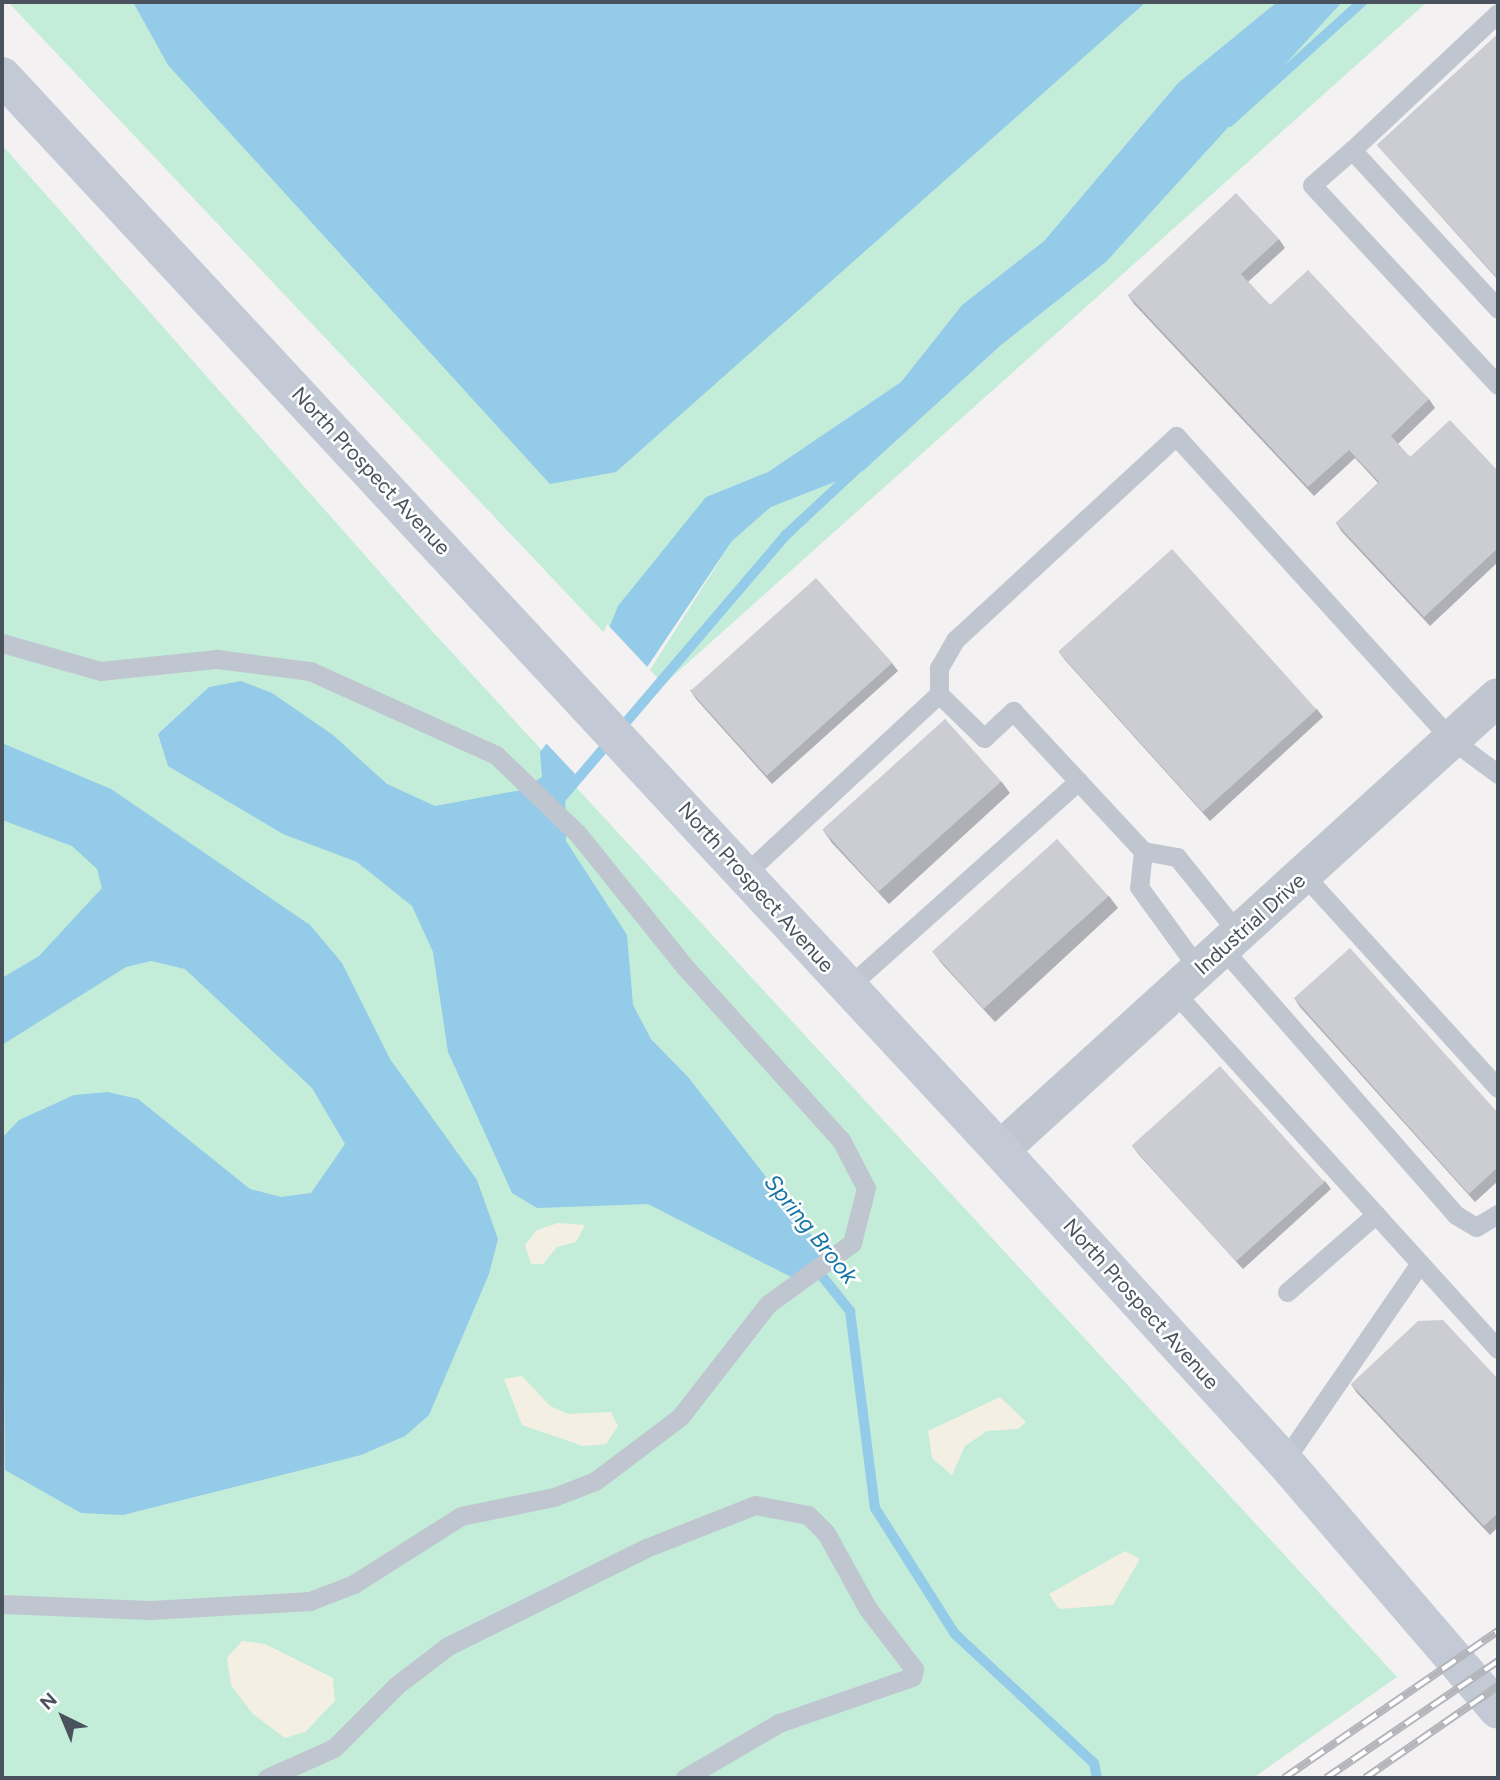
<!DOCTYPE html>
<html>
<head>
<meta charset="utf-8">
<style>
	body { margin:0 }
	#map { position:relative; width:1500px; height:1780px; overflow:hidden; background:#f3f1f1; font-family:Figtree,sans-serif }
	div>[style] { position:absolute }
	.green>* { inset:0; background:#c3edd9 }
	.sand>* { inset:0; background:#f3f0e3 }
	.water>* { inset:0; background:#93cbe8 }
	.pier>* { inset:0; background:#f3f1f1 }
	.stream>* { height:10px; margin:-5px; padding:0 5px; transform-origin:5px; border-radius:5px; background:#93cbe8 }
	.service>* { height:19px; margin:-9.5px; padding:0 9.5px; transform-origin:9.5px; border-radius:9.5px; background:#c0c6cf }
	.minor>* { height:38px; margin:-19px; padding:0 19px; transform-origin:19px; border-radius:19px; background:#c0c6cf }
	.secondary>* { height:38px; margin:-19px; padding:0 19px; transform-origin:19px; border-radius:19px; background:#c3cad6 }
	.rail>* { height:8px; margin-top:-4px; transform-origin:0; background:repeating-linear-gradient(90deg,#fff 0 16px,#b4b5bb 0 32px); box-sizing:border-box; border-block:2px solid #b4b5bb }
	.wall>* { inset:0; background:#afb0b5 }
	.building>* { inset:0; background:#cbcdd3; transform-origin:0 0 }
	span { translate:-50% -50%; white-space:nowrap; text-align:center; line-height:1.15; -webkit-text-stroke:5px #fff; paint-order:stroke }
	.street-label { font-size:21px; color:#4a525e }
	.water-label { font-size:23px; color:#1475a6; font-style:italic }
	.frame { position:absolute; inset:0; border:4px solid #4a525e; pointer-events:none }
	.north { position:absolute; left:28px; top:1682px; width:70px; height:70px; -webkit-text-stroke:5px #fff; paint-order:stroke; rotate:317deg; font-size:19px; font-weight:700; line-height:28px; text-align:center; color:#4a525e }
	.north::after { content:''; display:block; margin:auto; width:24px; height:32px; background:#4a525e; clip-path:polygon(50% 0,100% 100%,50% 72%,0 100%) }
</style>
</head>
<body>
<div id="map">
	<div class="green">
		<i style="clip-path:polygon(8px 2px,1277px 2px,1178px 83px,1044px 241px,962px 305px,901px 382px,768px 472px,706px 497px,606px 635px)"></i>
		<i style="clip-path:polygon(1342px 2px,1427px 2px,663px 685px,650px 670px,732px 541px,771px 507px,863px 471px,1000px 346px,1106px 262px)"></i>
		<i style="clip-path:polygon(2px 145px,431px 630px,1397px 1677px,1253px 1778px,2px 1778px)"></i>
	</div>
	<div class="sand">
		<i style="clip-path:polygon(558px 1223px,585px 1225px,576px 1242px,557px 1247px,543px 1264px,531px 1264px,525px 1245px,537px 1230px)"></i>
		<i style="clip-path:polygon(522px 1376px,550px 1406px,568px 1414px,611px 1412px,618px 1426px,606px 1444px,583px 1446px,522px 1425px,504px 1379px)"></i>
		<i style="clip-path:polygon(1000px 1397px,1026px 1422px,1018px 1429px,987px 1431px,965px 1446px,952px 1475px,932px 1458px,928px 1431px)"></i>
		<i style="clip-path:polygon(1125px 1551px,1140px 1559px,1113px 1605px,1059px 1609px,1049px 1594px)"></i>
		<i style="clip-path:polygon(242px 1641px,265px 1644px,333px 1678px,335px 1701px,305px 1732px,285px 1738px,253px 1714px,231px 1685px,227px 1658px)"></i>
	</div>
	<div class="water">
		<i style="clip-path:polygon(133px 2px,1146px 2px,616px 472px,550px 484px,168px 65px)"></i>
		<i style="clip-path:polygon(1277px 2px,1342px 2px,1106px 262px,1000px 346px,863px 471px,771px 507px,732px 541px,565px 789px,566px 841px,627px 935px,633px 1005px,651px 1039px,688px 1077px,827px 1255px,793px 1278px,648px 1204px,537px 1208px,512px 1193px,448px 1052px,433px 952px,412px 906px,357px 862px,283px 834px,168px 766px,158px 734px,209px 687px,241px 681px,272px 693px,333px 735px,387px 784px,435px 806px,521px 790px,542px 777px,540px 752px,580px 700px,618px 606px,706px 497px,768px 472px,901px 382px,962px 305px,1044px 241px,1178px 83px)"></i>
		<i style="clip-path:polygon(2px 743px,111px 789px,310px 925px,342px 963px,390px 1059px,477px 1180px,498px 1239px,489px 1274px,429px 1415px,405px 1436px,361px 1455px,123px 1515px,81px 1513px,5px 1470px,2px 1138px,19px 1120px,74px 1095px,108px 1092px,138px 1099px,250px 1189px,281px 1197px,311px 1193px,345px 1144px,312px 1088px,185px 969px,151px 961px,126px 967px,2px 1045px,2px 978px,39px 956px,102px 888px,97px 869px,72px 846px,2px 820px)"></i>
	</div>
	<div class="pier">
		<i style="clip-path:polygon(607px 624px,652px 672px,578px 777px,544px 741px,577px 698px)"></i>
	</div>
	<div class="stream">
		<i style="left:1229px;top:122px;width:179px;rotate:-42.1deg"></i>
		<i style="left:557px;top:803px;width:353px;rotate:-49.5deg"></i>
		<i style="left:786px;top:535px;width:100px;rotate:-43deg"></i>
		<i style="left:814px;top:1266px;width:58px;rotate:51.3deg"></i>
		<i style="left:850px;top:1311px;width:199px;rotate:82.8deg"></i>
		<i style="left:875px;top:1508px;width:149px;rotate:57.6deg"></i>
		<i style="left:955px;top:1634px;width:190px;rotate:42.9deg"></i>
		<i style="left:1094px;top:1763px;width:15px;rotate:79deg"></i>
	</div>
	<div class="service">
		<i style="left:1498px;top:13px;width:200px;rotate:136.8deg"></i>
		<i style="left:1352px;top:150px;width:216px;rotate:47.4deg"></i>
		<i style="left:1352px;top:150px;width:53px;rotate:138.8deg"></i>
		<i style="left:1312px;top:185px;width:273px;rotate:47.1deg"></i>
		<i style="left:2px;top:643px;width:102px;rotate:15.9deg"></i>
		<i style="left:100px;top:671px;width:118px;rotate:-5.9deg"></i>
		<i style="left:217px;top:659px;width:94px;rotate:7.4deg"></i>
		<i style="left:310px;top:671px;width:204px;rotate:24.3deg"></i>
		<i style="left:496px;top:755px;width:114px;rotate:43.9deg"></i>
		<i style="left:578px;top:834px;width:171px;rotate:51.2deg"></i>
		<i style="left:685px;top:967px;width:233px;rotate:48deg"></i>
		<i style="left:841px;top:1140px;width:54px;rotate:62.5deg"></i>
		<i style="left:866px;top:1188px;width:57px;rotate:104.3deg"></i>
		<i style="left:852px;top:1243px;width:104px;rotate:144deg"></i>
		<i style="left:768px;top:1304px;width:143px;rotate:127.9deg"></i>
		<i style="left:680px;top:1417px;width:106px;rotate:143deg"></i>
		<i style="left:595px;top:1481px;width:44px;rotate:158.7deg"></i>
		<i style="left:554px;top:1497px;width:95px;rotate:168.5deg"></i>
		<i style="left:461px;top:1516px;width:127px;rotate:147.6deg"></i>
		<i style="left:354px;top:1584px;width:47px;rotate:158.9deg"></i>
		<i style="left:310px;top:1601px;width:160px;rotate:176.8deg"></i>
		<i style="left:150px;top:1610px;width:148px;rotate:-177.7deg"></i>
		<i style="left:939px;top:694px;width:63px;rotate:44.4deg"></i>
		<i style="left:984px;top:738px;width:40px;rotate:-43deg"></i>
		<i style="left:1013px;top:711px;width:96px;rotate:47.1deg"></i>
		<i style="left:1143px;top:851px;width:36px;rotate:96deg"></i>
		<i style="left:1139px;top:887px;width:104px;rotate:54deg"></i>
		<i style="left:744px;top:875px;width:266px;rotate:-42.9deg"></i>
		<i style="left:939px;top:694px;width:26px;rotate:-90deg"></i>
		<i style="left:939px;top:668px;width:32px;rotate:-60deg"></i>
		<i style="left:955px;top:640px;width:301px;rotate:-42.7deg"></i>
		<i style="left:1176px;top:436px;width:411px;rotate:47.8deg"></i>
		<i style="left:1452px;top:740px;width:57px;rotate:36.5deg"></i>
		<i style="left:1304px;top:875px;width:288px;rotate:47.7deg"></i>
		<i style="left:1223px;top:949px;width:354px;rotate:48.8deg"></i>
		<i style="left:1456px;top:1215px;width:23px;rotate:31deg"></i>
		<i style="left:1476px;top:1227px;width:26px;rotate:-31deg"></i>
		<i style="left:848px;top:987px;width:309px;rotate:-41.8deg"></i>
		<i style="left:1078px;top:781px;width:96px;rotate:47.1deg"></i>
		<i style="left:1143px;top:851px;width:35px;rotate:10deg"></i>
		<i style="left:1177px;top:857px;width:99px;rotate:51.2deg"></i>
		<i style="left:1175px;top:993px;width:481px;rotate:47.8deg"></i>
		<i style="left:1287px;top:1292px;width:118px;rotate:-41.2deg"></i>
		<i style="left:1284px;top:1461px;width:240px;rotate:-55.5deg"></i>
		<i style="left:267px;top:1778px;width:73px;rotate:-24.1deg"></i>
		<i style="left:334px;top:1748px;width:89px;rotate:-45deg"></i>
		<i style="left:397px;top:1685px;width:64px;rotate:-37.4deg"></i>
		<i style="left:448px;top:1646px;width:221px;rotate:-26.3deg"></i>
		<i style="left:646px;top:1548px;width:117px;rotate:-21.5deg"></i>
		<i style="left:755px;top:1505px;width:54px;rotate:10.7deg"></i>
		<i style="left:808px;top:1515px;width:25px;rotate:45deg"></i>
		<i style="left:826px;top:1533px;width:87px;rotate:61.1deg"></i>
		<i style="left:868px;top:1609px;width:76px;rotate:52.5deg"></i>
		<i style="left:914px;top:1669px;width:8px;rotate:104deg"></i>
		<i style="left:912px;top:1677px;width:141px;rotate:160.9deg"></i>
		<i style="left:779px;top:1723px;width:109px;rotate:149.7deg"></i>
	</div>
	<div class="minor">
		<i style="left:1000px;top:1150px;width:673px;rotate:-42.29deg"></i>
	</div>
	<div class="secondary">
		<i style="left:2px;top:76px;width:1466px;rotate:47.1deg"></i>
		<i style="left:1000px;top:1150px;width:421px;rotate:47.6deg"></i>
		<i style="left:1284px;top:1461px;width:328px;rotate:49.3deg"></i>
	</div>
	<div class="rail">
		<i style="left:1284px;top:1778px;width:260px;rotate:-34.5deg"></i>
		<i style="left:1326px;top:1778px;width:208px;rotate:-34.2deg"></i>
		<i style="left:1365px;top:1778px;width:162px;rotate:-34.7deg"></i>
	</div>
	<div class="wall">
		<i style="clip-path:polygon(1498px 34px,1498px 280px,1377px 145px)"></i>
		<i style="clip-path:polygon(1279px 239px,1285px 248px,1248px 282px,1270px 305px,1429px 399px,1435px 408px,1398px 444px,1410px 457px,1498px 471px,1498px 562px,1430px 626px,1342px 532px,1336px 523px,1378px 483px,1355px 458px,1314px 496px,1134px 304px,1128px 295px)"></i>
		<i style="clip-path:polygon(1059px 652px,1317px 709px,1323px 717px,1210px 821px,1065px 660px)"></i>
		<i style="clip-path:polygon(892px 663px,898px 671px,772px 784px,696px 699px,690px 690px)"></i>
		<i style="clip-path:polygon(1001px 781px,1010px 793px,889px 904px,832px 843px,823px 830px)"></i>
		<i style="clip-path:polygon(1109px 896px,1118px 908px,995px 1022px,942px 964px,933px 952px)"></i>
		<i style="clip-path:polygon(1294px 998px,1498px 1113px,1498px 1181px,1475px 1202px,1300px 1007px)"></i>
		<i style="clip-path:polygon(1133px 1147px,1325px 1181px,1331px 1189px,1243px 1269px,1139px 1155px)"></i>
		<i style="clip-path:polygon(1498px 1379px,1498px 1527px,1490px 1535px,1357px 1393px,1351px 1384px)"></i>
	</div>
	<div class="building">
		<i style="clip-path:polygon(1498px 34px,1498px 279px,1377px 145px)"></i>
		<i style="clip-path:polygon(1236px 193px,1279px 239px,1241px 274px,1270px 305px,1308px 270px,1429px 399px,1391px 436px,1410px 457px,1450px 420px,1498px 471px,1498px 548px,1424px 617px,1336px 523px,1379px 482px,1349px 450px,1308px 487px,1128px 295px)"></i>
		<i style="left:1172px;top:549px;width:216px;height:153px;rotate:48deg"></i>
		<i style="left:816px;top:578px;width:114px;height:169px;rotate:48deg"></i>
		<i style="left:945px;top:719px;width:84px;height:165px;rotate:48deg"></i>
		<i style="left:1057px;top:839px;width:77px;height:168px;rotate:48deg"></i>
		<i style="clip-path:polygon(1350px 948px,1498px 1113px,1498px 1167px,1469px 1194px,1294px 998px)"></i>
		<i style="left:1220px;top:1066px;width:156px;height:119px;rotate:48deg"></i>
		<i style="clip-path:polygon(1443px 1320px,1498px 1379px,1498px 1513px,1484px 1526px,1351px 1384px,1418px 1321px)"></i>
	</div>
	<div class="street-label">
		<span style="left:371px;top:471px;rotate:47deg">North Prospect Avenue</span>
		<span style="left:756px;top:887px;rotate:48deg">North Prospect Avenue</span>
		<span style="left:1250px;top:924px;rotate:-42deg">Industrial Drive</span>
		<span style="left:1141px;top:1304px;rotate:48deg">North Prospect Avenue</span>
	</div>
	<div class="water-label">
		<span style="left:811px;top:1229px;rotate:51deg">Spring Brook</span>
	</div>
	<div class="frame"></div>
	<div class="north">N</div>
</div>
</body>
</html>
